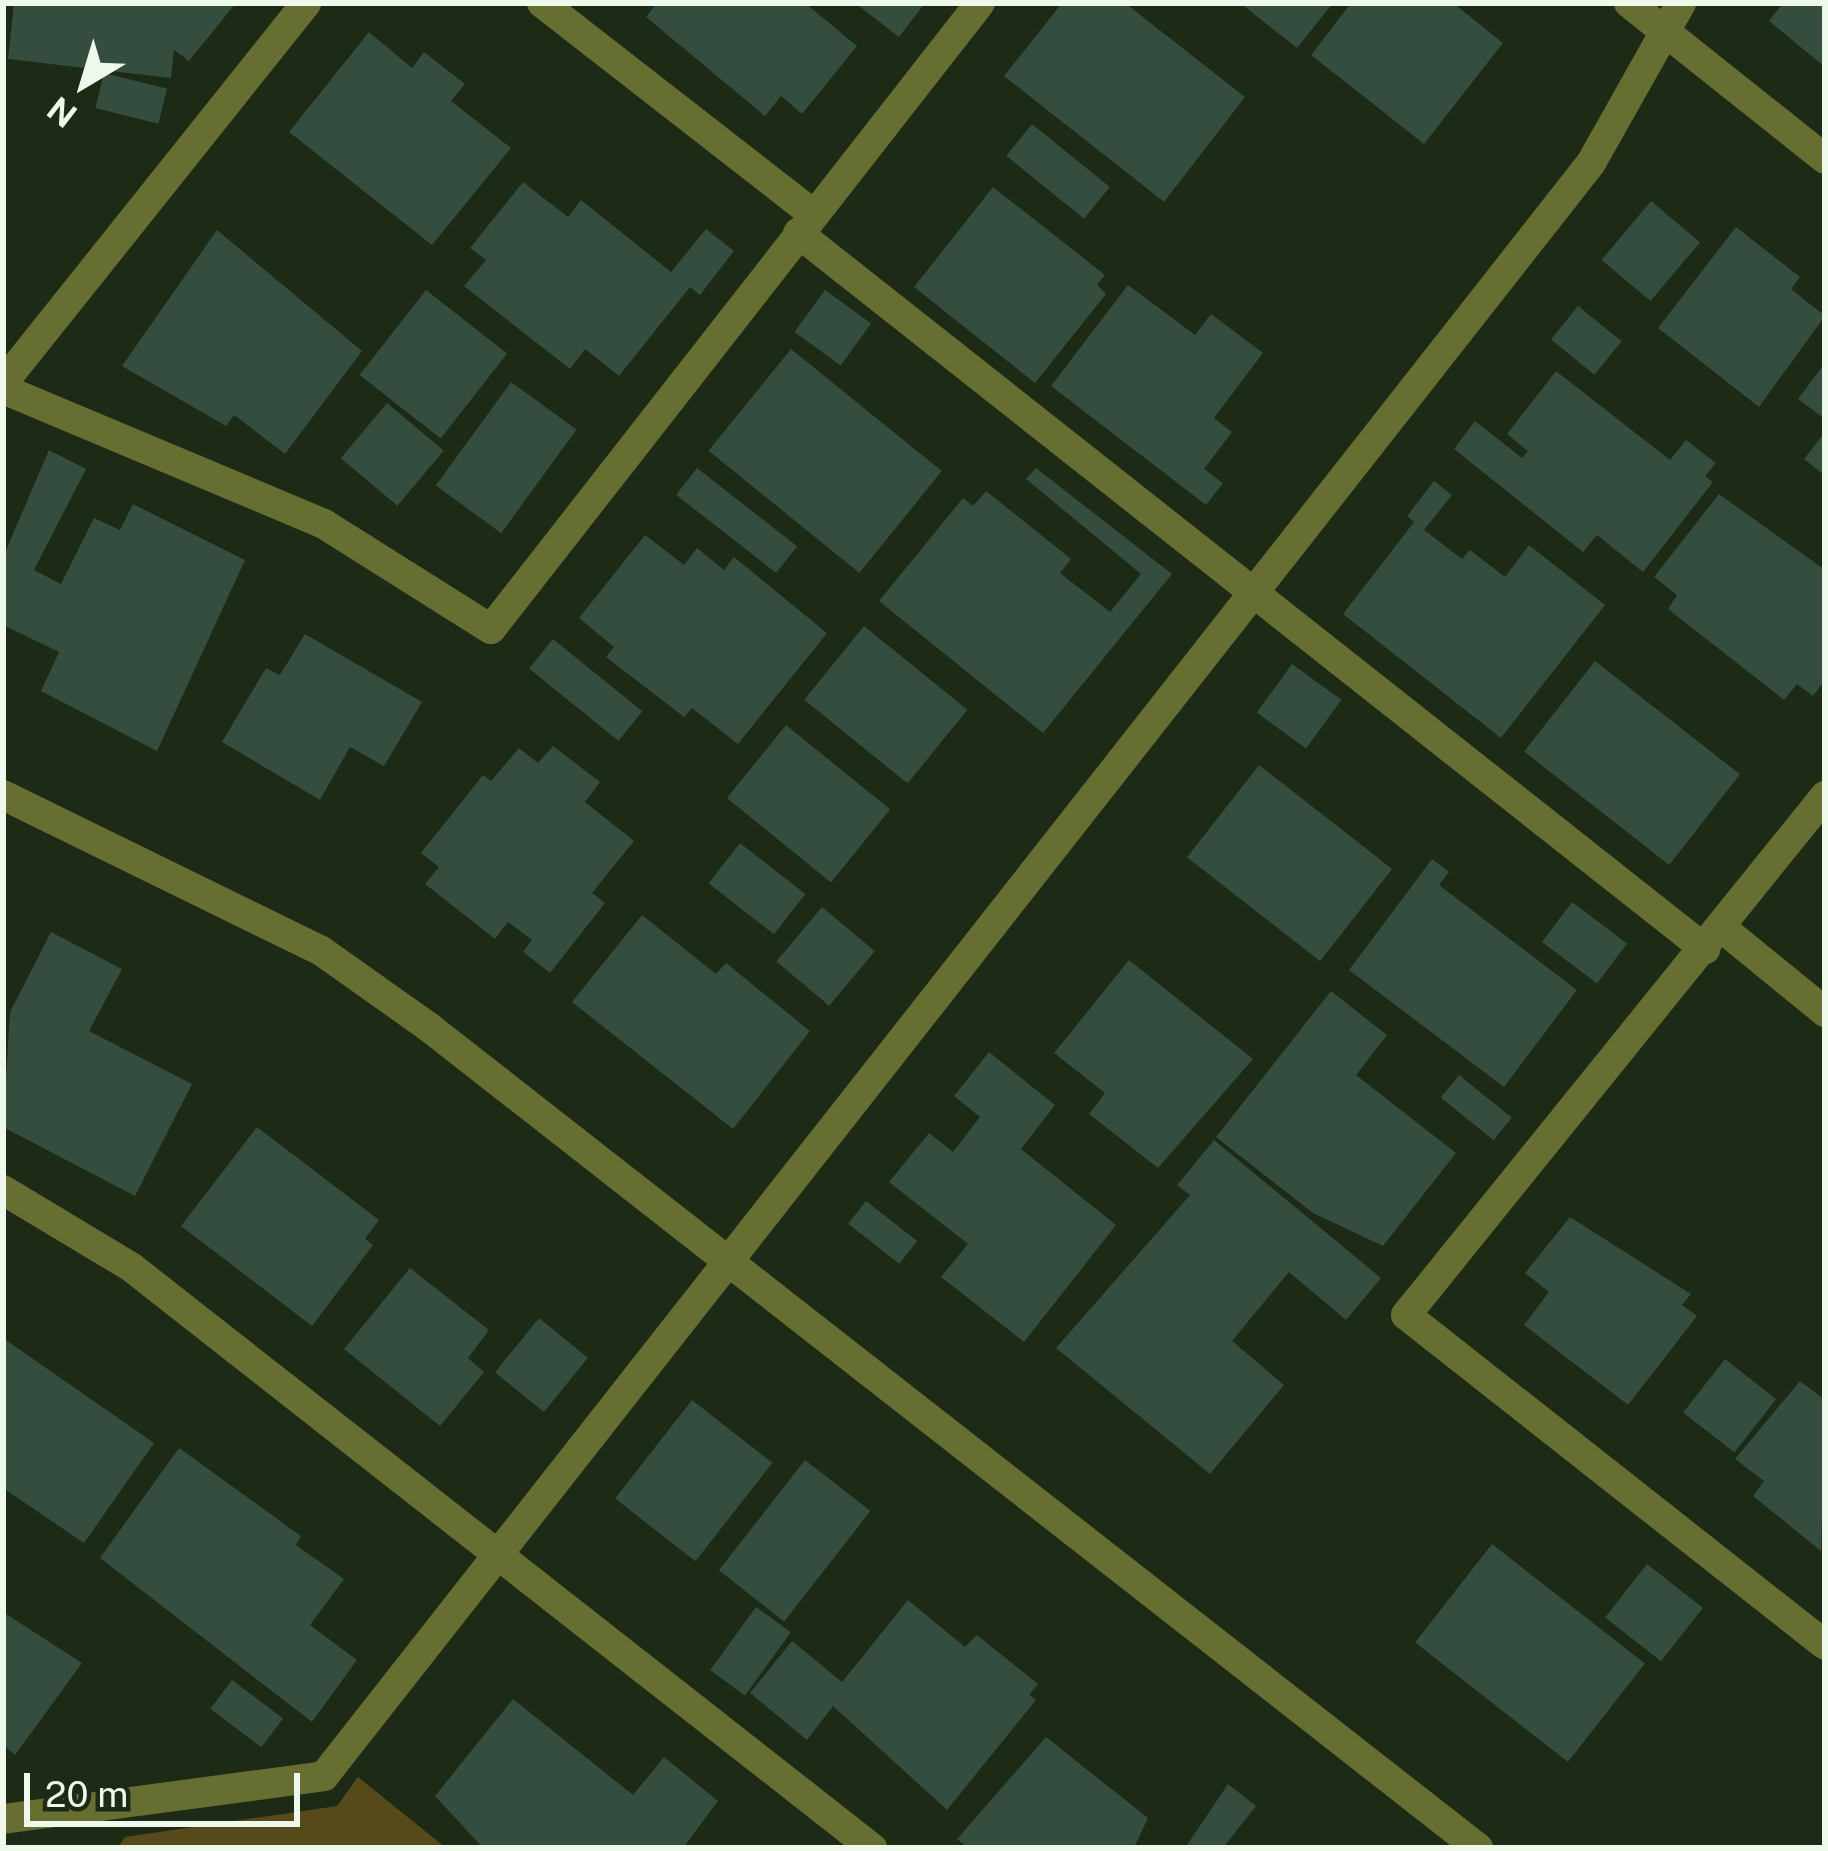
<!DOCTYPE html>
<html>
<head>
<meta charset="utf-8">
<style>
	body { margin:0 }
	#map { position:relative; width:1828px; height:1851px; overflow:hidden; background:#1c2a16; font-family:"Public Sans",sans-serif }
	div>[style] { position:absolute }
	.green>* { inset:0; background:#564a1b }
	.building>* { inset:0; background:#344d3e; transform-origin:0 0 }
	.minor>* { height:30px; margin:-15px; padding:0 15px; transform-origin:15px; border-radius:15px; background:#666e32 }
	span { translate:-50% -50%; white-space:nowrap; text-align:center; line-height:1.15; -webkit-text-stroke:10px #1c2a16; paint-order:stroke }
	.frame { position:absolute; inset:0; border:6px solid #eef8eb; pointer-events:none }
	.north { position:absolute; left:24px; top:24px; width:120px; height:120px; -webkit-text-stroke:9px #1c2a16; paint-order:stroke; rotate:218deg; font-size:33px; font-weight:700; line-height:48px; text-align:center; color:#eef8eb }
	.north::after { content:''; display:block; margin:auto; width:42px; height:54px; background:#eef8eb; clip-path:polygon(50% 0,100% 100%,50% 72%,0 100%) }
	.scale { position:absolute; left:24px; top:1773px; width:276px; height:54px; box-sizing:border-box; border:6px solid #eef8eb; border-top:0; padding-left:15px; font-size:36px; line-height:42px; white-space:nowrap; color:#eef8eb; -webkit-text-stroke:9px #1c2a16; paint-order:stroke }
</style>
</head>
<body>
<div id="map">
	<div class="green">
		<i style="clip-path:polygon(358px 1777px,446px 1848px,117px 1848px,125px 1837px,337px 1806px)"></i>
	</div>
	<div class="building">
		<i style="clip-path:polygon(14px 3px,236px 3px,189px 61px,174px 50px,171px 78px,8px 59px)"></i>
		<i style="clip-path:polygon(657px 3px,805px 3px,857px 46px,802px 114px,781px 96px,765px 116px,646px 17px)"></i>
		<i style="clip-path:polygon(855px 3px,925px 3px,899px 37px)"></i>
		<i style="clip-path:polygon(1062px 3px,1125px 3px,1245px 97px,1164px 202px,1004px 76px)"></i>
		<i style="clip-path:polygon(1240px 3px,1333px 3px,1297px 48px)"></i>
		<i style="clip-path:polygon(1351px 3px,1453px 3px,1503px 43px,1424px 144px,1311px 55px)"></i>
		<i style="clip-path:polygon(1783px 3px,1825px 3px,1825px 67px,1769px 21px)"></i>
		<i style="clip-path:polygon(369px 32px,412px 68px,424px 52px,465px 84px,451px 101px,511px 148px,432px 245px,289px 132px)"></i>
		<i style="left:104px;top:73px;width:65px;height:36px;rotate:14deg"></i>
		<i style="left:1032px;top:124px;width:100px;height:41px;rotate:39deg"></i>
		<i style="clip-path:polygon(523px 182px,568px 217px,581px 200px,671px 272px,706px 229px,734px 251px,700px 295px,690px 287px,619px 376px,585px 349px,570px 369px,464px 286px,486px 260px,470px 248px)"></i>
		<i style="clip-path:polygon(993px 187px,1105px 275px,1097px 285px,1106px 294px,1035px 383px,914px 287px)"></i>
		<i style="left:1651px;top:201px;width:64px;height:77px;rotate:40deg"></i>
		<i style="clip-path:polygon(1736px 227px,1800px 277px,1791px 289px,1825px 316px,1759px 407px,1658px 328px)"></i>
		<i style="clip-path:polygon(217px 230px,362px 351px,285px 454px,234px 415px,226px 426px,122px 366px)"></i>
		<i style="clip-path:polygon(1128px 285px,1195px 335px,1211px 314px,1263px 353px,1214px 418px,1232px 432px,1204px 469px,1223px 483px,1206px 505px,1051px 386px)"></i>
		<i style="left:426px;top:290px;width:103px;height:108px;rotate:38deg"></i>
		<i style="left:825px;top:290px;width:57px;height:52px;rotate:36deg"></i>
		<i style="left:1578px;top:306px;width:56px;height:43px;rotate:39deg"></i>
		<i style="left:791px;top:349px;width:194px;height:131px;rotate:39deg"></i>
		<i style="clip-path:polygon(1825px 363px,1825px 419px,1798px 399px)"></i>
		<i style="clip-path:polygon(1556px 371px,1670px 460px,1686px 440px,1716px 463px,1705px 476px,1713px 482px,1643px 572px,1597px 535px,1583px 552px,1454px 449px,1475px 421px,1522px 458px,1528px 451px,1507px 434px)"></i>
		<i style="left:511px;top:382px;width:81px;height:128px;rotate:36deg"></i>
		<i style="left:387px;top:403px;width:74px;height:72px;rotate:40deg"></i>
		<i style="clip-path:polygon(1825px 432px,1825px 476px,1804px 459px)"></i>
		<i style="clip-path:polygon(49px 450px,86px 469px,34px 570px,61px 584px,94px 518px,120px 530px,133px 504px,245px 560px,157px 751px,41px 691px,59px 652px,3px 625px,3px 557px)"></i>
		<i style="left:697px;top:468px;width:127px;height:34px;rotate:38deg"></i>
		<i style="clip-path:polygon(1036px 468px,1172px 574px,1043px 733px,879px 601px,963px 498px,973px 506px,986px 491px,1071px 559px,1060px 573px,1110px 612px,1141px 574px,1026px 479px)"></i>
		<i style="clip-path:polygon(1434px 481px,1452px 495px,1424px 530px,1462px 559px,1470px 550px,1505px 577px,1529px 545px,1605px 605px,1501px 738px,1343px 614px,1414px 522px,1407px 516px)"></i>
		<i style="clip-path:polygon(1719px 494px,1825px 570px,1825px 680px,1813px 696px,1797px 684px,1784px 700px,1668px 609px,1677px 595px,1654px 577px)"></i>
		<i style="clip-path:polygon(645px 535px,684px 565px,697px 548px,724px 570px,734px 557px,827px 633px,738px 744px,692px 708px,684px 717px,606px 657px,614px 647px,579px 618px)"></i>
		<i style="left:864px;top:626px;width:133px;height:95px;rotate:39deg"></i>
		<i style="clip-path:polygon(305px 634px,422px 702px,384px 766px,350px 747px,320px 800px,222px 742px,266px 668px,280px 675px)"></i>
		<i style="left:553px;top:639px;width:115px;height:38px;rotate:39deg"></i>
		<i style="left:1595px;top:661px;width:184px;height:115px;rotate:38deg"></i>
		<i style="left:1292px;top:664px;width:61px;height:60px;rotate:36deg"></i>
		<i style="left:786px;top:725px;width:134px;height:94px;rotate:39deg"></i>
		<i style="clip-path:polygon(553px 746px,600px 782px,585px 802px,634px 841px,592px 893px,605px 903px,550px 973px,523px 952px,532px 940px,508px 922px,495px 939px,425px 884px,439px 867px,421px 853px,483px 775px,491px 781px,519px 748px,538px 763px)"></i>
		<i style="left:1259px;top:765px;width:169px;height:117px;rotate:38deg"></i>
		<i style="left:740px;top:843px;width:83px;height:51px;rotate:38deg"></i>
		<i style="clip-path:polygon(1432px 859px,1449px 872px,1439px 885px,1577px 990px,1504px 1087px,1349px 970px)"></i>
		<i style="left:1572px;top:902px;width:69px;height:50px;rotate:37deg"></i>
		<i style="left:822px;top:907px;width:69px;height:71px;rotate:40deg"></i>
		<i style="clip-path:polygon(642px 915px,716px 974px,726px 963px,810px 1031px,733px 1129px,572px 1002px)"></i>
		<i style="clip-path:polygon(51px 932px,122px 969px,89px 1031px,192px 1084px,135px 1196px,3px 1127px,10px 1012px)"></i>
		<i style="clip-path:polygon(1129px 960px,1253px 1059px,1158px 1168px,1089px 1114px,1105px 1093px,1054px 1053px)"></i>
		<i style="clip-path:polygon(1331px 991px,1387px 1035px,1356px 1075px,1456px 1153px,1383px 1246px,1313px 1213px,1216px 1137px)"></i>
		<i style="clip-path:polygon(989px 1052px,1055px 1105px,1021px 1149px,1116px 1225px,1024px 1342px,941px 1277px,968px 1244px,889px 1182px,929px 1133px,953px 1152px,980px 1117px,954px 1096px)"></i>
		<i style="left:1459px;top:1075px;width:68px;height:29px;rotate:39deg"></i>
		<i style="clip-path:polygon(257px 1127px,379px 1220px,365px 1239px,373px 1245px,312px 1326px,181px 1226px)"></i>
		<i style="clip-path:polygon(1214px 1140px,1381px 1278px,1346px 1320px,1289px 1272px,1232px 1341px,1284px 1385px,1210px 1474px,1056px 1348px,1190px 1195px,1177px 1185px)"></i>
		<i style="left:866px;top:1201px;width:65px;height:29px;rotate:38deg"></i>
		<i style="clip-path:polygon(1570px 1217px,1691px 1294px,1682px 1305px,1697px 1316px,1628px 1405px,1524px 1325px,1549px 1292px,1525px 1273px)"></i>
		<i style="clip-path:polygon(410px 1268px,489px 1330px,468px 1358px,484px 1372px,440px 1426px,344px 1349px)"></i>
		<i style="left:539px;top:1318px;width:63px;height:70px;rotate:39deg"></i>
		<i style="clip-path:polygon(3px 1338px,154px 1443px,84px 1543px,3px 1488px)"></i>
		<i style="left:1725px;top:1359px;width:65px;height:68px;rotate:38deg"></i>
		<i style="clip-path:polygon(1800px 1381px,1825px 1400px,1821px 1551px,1753px 1496px,1764px 1481px,1735px 1459px)"></i>
		<i style="left:692px;top:1400px;width:102px;height:125px;rotate:38deg"></i>
		<i style="clip-path:polygon(179px 1448px,301px 1536px,296px 1545px,344px 1579px,310px 1625px,357px 1660px,312px 1722px,100px 1558px)"></i>
		<i style="left:805px;top:1460px;width:83px;height:140px;rotate:38deg"></i>
		<i style="left:1492px;top:1544px;width:194px;height:125px;rotate:38deg"></i>
		<i style="left:1647px;top:1564px;width:71px;height:68px;rotate:38deg"></i>
		<i style="clip-path:polygon(908px 1600px,965px 1647px,977px 1635px,1038px 1684px,1029px 1695px,1036px 1700px,947px 1810px,833px 1706px,807px 1740px,750px 1693px,792px 1641px,842px 1682px)"></i>
		<i style="left:756px;top:1607px;width:43px;height:78px;rotate:36deg"></i>
		<i style="clip-path:polygon(3px 1612px,82px 1663px,15px 1755px,3px 1745px)"></i>
		<i style="left:232px;top:1680px;width:64px;height:36px;rotate:37deg"></i>
		<i style="clip-path:polygon(513px 1699px,633px 1795px,664px 1757px,718px 1801px,683px 1848px,483px 1848px,435px 1796px)"></i>
		<i style="clip-path:polygon(1046px 1737px,1148px 1818px,1134px 1848px,968px 1848px,957px 1839px)"></i>
		<i style="clip-path:polygon(1228px 1784px,1256px 1806px,1223px 1848px,1185px 1848px)"></i>
	</div>
	<div class="minor">
		<i style="left:542px;top:3px;width:343px;rotate:37.9deg"></i>
		<i style="left:1629px;top:3px;width:251px;rotate:38.5deg"></i>
		<i style="left:798px;top:233px;width:1156px;rotate:38.29deg"></i>
		<i style="left:3px;top:383px;width:486px;rotate:-51.4deg"></i>
		<i style="left:3px;top:389px;width:348px;rotate:22.8deg"></i>
		<i style="left:324px;top:524px;width:197px;rotate:32.2deg"></i>
		<i style="left:491px;top:629px;width:794px;rotate:-52deg"></i>
		<i style="left:3px;top:795px;width:353px;rotate:26.1deg"></i>
		<i style="left:320px;top:950px;width:135px;rotate:35.3deg"></i>
		<i style="left:430px;top:1028px;width:1331px;rotate:38.04deg"></i>
		<i style="left:1825px;top:796px;width:667px;rotate:128.91deg"></i>
		<i style="left:1406px;top:1315px;width:533px;rotate:38.22deg"></i>
		<i style="left:1722px;top:928px;width:133px;rotate:39.2deg"></i>
		<i style="left:3px;top:1190px;width:149px;rotate:31deg"></i>
		<i style="left:131px;top:1267px;width:942px;rotate:38.1deg"></i>
		<i style="left:3px;top:1819px;width:324px;rotate:-7.6deg"></i>
		<i style="left:324px;top:1776px;width:2051px;rotate:-51.85deg"></i>
		<i style="left:1591px;top:163px;width:184px;rotate:-60.6deg"></i>
	</div>
	<div class="frame"></div>
	<div class="north">N</div>
	<div class="scale">20 m</div>
</div>
</body>
</html>
